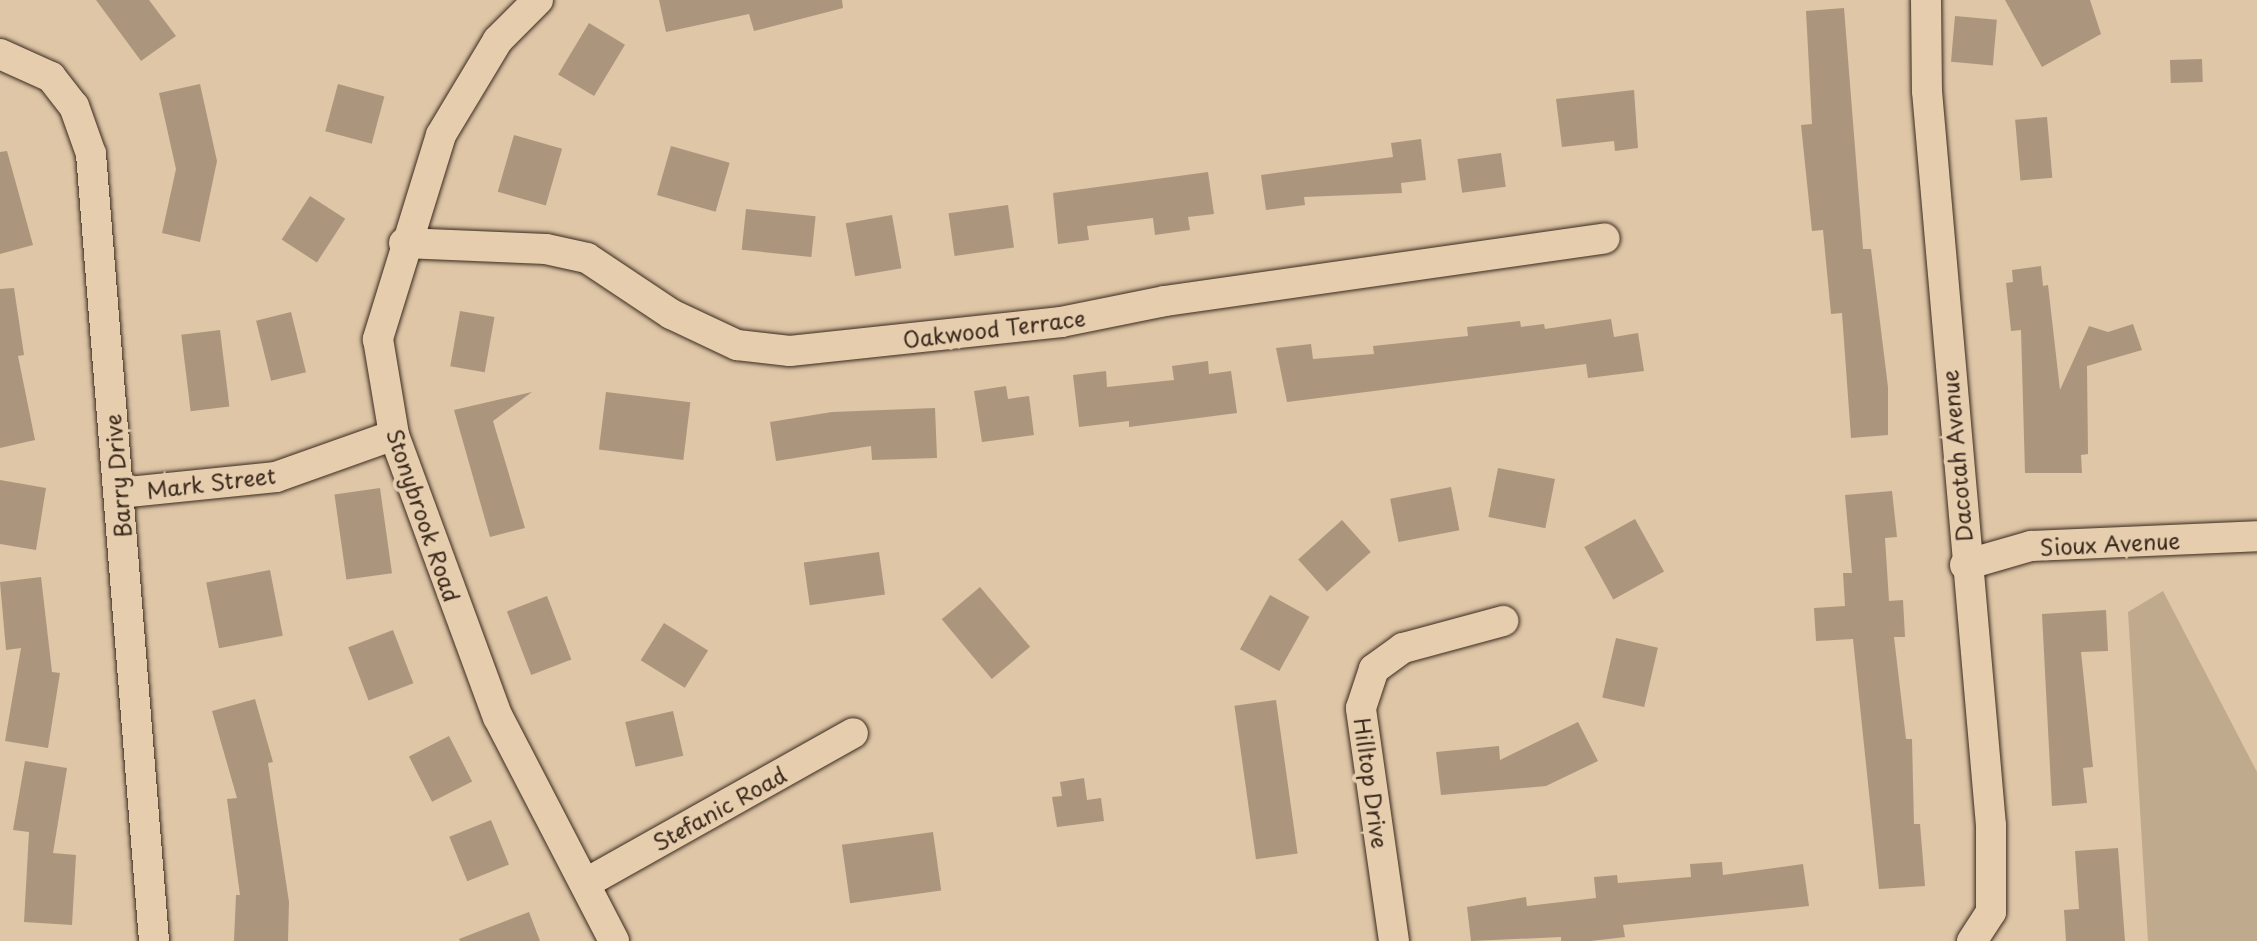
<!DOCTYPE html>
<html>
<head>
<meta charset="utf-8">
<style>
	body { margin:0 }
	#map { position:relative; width:2257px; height:941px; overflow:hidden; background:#dec6a7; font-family:"Playpen Sans",sans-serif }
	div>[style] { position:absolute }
	.green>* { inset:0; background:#c0aa8e }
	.building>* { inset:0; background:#ab967d; transform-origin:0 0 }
	.roads { filter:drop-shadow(0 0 2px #3b2a1e) drop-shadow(0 0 2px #3b2a1e) }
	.minor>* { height:30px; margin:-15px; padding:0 15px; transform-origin:15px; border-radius:15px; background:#e5cdad }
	span { translate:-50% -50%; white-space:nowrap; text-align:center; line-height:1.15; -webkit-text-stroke:8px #e5cdad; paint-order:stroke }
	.street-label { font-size:22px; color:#3b2a1e }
</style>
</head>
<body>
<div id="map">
	<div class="green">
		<i style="clip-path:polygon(2163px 591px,2257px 772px,2257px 941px,2148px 941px,2128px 612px)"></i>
	</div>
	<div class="building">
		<i style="clip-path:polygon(96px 0,149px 0,176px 36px,141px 61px)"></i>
		<i style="clip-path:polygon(659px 0,842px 0,843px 8px,754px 31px,749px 14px,666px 32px)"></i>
		<i style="clip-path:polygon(2005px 0,2090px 0,2101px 34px,2042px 67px)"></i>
		<i style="clip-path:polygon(1844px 8px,1863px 249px,1871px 249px,1888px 387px,1888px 435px,1851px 438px,1842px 313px,1831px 314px,1823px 230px,1812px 231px,1801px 125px,1812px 124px,1806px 11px)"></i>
		<i style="left:1955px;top:16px;width:42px;height:46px;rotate:5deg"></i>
		<i style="left:589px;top:23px;width:42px;height:60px;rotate:31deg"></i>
		<i style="left:2202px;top:59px;width:23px;height:32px;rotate:88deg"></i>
		<i style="clip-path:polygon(200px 84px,217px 161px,200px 242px,162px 233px,176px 169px,159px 93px)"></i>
		<i style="left:338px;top:84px;width:48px;height:49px;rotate:15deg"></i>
		<i style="clip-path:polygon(1634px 90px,1638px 148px,1615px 151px,1614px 141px,1562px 147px,1556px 99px)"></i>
		<i style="left:2047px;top:117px;width:61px;height:32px;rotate:85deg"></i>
		<i style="left:514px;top:135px;width:50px;height:59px;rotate:16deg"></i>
		<i style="clip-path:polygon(1421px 139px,1426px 180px,1401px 183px,1402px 193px,1304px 197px,1305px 205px,1266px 210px,1261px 175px,1393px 157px,1391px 143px)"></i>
		<i style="left:671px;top:146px;width:61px;height:51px;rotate:16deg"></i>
		<i style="clip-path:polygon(7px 151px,33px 245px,0 254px,0 152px)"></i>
		<i style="left:1501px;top:153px;width:34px;height:44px;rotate:82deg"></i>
		<i style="clip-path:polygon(1208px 172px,1214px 214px,1188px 217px,1190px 230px,1155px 235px,1153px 218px,1087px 226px,1089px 240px,1058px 244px,1053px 193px)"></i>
		<i style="left:310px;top:196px;width:42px;height:52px;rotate:33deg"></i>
		<i style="left:1008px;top:205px;width:43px;height:60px;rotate:82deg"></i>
		<i style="left:746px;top:209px;width:70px;height:41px;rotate:6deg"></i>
		<i style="left:892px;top:215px;width:54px;height:47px;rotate:80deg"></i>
		<i style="clip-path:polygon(2041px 266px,2043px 286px,2048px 285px,2060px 390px,2089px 326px,2108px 332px,2133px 324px,2142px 350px,2087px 366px,2088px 454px,2081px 455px,2082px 473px,2025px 473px,2021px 330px,2011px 331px,2006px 283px,2013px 282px,2012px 270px)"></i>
		<i style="clip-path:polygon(14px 288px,24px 355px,18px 356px,35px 440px,0 448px,0 289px)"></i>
		<i style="left:460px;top:311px;width:35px;height:56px;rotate:10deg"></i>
		<i style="left:291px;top:312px;width:62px;height:36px;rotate:76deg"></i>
		<i style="clip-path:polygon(1611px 319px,1614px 337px,1638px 333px,1644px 371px,1588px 378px,1586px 364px,1287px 402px,1276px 348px,1311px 344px,1313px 359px,1374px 354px,1373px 346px,1468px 336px,1467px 327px,1520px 321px,1521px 327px,1544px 324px,1545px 329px)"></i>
		<i style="left:220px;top:330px;width:77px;height:39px;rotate:83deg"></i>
		<i style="clip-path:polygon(1208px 361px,1209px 374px,1231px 371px,1237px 413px,1129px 427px,1129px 421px,1079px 427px,1073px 375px,1106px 371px,1107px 387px,1174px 380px,1172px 366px)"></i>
		<i style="clip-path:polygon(1006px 386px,1008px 399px,1029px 396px,1034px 435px,982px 442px,974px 391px)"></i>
		<i style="clip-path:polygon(532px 392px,493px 421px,525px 528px,490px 537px,454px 410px)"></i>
		<i style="left:606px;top:392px;width:85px;height:58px;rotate:7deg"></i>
		<i style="clip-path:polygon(935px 408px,937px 458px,872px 460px,871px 446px,776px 461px,770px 422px,832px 412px)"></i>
		<i style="left:1498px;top:468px;width:58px;height:50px;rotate:11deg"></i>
		<i style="clip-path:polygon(0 480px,46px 488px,36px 550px,0 544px)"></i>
		<i style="left:1451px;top:487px;width:44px;height:62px;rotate:79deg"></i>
		<i style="left:380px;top:488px;width:86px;height:46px;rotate:82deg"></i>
		<i style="clip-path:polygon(1892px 491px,1897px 537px,1885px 538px,1889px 601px,1903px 600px,1905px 637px,1894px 637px,1906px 739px,1912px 739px,1914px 824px,1920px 824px,1925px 886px,1879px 889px,1853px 639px,1816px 641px,1814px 608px,1845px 606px,1843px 573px,1852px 573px,1845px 495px)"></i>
		<i style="left:1635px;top:519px;width:60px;height:58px;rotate:61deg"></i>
		<i style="left:1342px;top:520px;width:43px;height:59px;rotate:48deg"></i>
		<i style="left:879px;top:552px;width:43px;height:76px;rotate:82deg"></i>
		<i style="left:270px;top:570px;width:67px;height:65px;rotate:79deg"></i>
		<i style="clip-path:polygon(41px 577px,52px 672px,60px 673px,48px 748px,5px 741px,21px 648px,6px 650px,0 582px)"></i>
		<i style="left:980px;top:587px;width:78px;height:50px;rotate:50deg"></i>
		<i style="left:1270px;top:595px;width:45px;height:62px;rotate:29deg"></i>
		<i style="left:547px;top:596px;width:68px;height:43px;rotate:69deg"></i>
		<i style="clip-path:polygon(2106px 610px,2108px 651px,2081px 652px,2093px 767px,2083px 768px,2087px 803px,2052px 806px,2042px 614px)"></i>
		<i style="left:664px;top:623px;width:52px;height:44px;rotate:32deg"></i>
		<i style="left:393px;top:630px;width:57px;height:48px;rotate:69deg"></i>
		<i style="left:1616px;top:638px;width:43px;height:61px;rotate:13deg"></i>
		<i style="clip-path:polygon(255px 699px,273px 762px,268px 763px,289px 902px,288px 941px,234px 941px,236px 895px,240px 895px,227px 799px,237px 798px,212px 711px)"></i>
		<i style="left:1276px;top:700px;width:155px;height:42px;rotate:82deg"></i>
		<i style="left:673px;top:711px;width:46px;height:49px;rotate:77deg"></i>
		<i style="clip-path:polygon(1578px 722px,1598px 761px,1546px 786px,1441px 795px,1436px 752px,1499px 746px,1500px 760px)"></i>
		<i style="left:449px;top:736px;width:51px;height:45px;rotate:63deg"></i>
		<i style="clip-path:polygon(25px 761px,67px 768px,53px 853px,76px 855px,72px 925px,24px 922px,29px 832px,13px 830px)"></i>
		<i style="clip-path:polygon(1084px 778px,1087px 800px,1101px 798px,1104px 821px,1057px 827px,1052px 797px,1062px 796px,1060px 782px)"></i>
		<i style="left:491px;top:820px;width:48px;height:45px;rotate:68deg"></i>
		<i style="left:933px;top:832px;width:59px;height:92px;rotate:82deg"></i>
		<i style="clip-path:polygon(2118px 848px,2125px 941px,2066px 941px,2064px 910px,2079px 909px,2075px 851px)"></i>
		<i style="clip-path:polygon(1722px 862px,1723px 875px,1803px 864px,1809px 906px,1623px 925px,1625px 937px,1591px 941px,1561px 941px,1561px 937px,1471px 941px,1467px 907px,1526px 897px,1527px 906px,1596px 898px,1594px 877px,1617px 875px,1618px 883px,1691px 877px,1690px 864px)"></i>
		<i style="clip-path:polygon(529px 912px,540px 941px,460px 941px,459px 939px)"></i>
	</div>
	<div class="roads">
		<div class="minor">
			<i style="left:538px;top:0;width:57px;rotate:135deg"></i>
			<i style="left:498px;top:40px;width:111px;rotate:121deg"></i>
			<i style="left:441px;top:135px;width:214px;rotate:107.2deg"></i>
			<i style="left:378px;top:339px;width:97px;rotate:80.5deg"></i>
			<i style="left:394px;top:435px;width:301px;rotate:69.8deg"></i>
			<i style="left:498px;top:717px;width:252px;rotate:62.6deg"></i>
			<i style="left:1926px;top:0;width:91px;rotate:89.4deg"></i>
			<i style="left:1927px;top:91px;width:737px;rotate:85.02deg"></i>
			<i style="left:1991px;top:825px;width:87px;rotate:90deg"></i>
			<i style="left:1991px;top:912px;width:35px;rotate:123deg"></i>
			<i style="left:0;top:54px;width:56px;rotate:24.3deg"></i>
			<i style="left:51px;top:77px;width:37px;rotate:52deg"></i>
			<i style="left:74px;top:106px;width:51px;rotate:70.5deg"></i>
			<i style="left:91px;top:154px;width:790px;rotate:85.42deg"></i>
			<i style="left:404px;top:243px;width:142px;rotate:2.4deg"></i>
			<i style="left:546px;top:249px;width:42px;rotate:12.4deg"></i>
			<i style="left:587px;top:258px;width:101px;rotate:33.7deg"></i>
			<i style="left:671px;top:314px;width:73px;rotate:25.2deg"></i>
			<i style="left:737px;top:345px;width:53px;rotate:6.5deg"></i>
			<i style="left:790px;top:351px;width:273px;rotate:-6.1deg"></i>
			<i style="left:1061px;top:322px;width:106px;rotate:-11.4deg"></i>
			<i style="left:1165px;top:301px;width:444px;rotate:-8.1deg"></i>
			<i style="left:119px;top:493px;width:158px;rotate:-5.8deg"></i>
			<i style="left:276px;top:477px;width:125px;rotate:-19.6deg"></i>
			<i style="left:1965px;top:565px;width:69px;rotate:-16.1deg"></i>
			<i style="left:2031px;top:546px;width:226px;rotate:-2.5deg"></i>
			<i style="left:586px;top:883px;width:306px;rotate:-29.3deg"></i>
			<i style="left:1394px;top:941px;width:235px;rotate:-98.1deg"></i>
			<i style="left:1361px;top:708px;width:41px;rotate:-71.6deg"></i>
			<i style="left:1374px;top:669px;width:36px;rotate:-36deg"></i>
			<i style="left:1403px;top:648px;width:104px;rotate:-15.1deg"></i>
		</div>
	</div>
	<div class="street-label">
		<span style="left:994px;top:328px;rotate:-7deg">Oakwood Terrace</span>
		<span style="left:1956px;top:456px;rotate:-95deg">Dacotah Avenue</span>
		<span style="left:117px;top:476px;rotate:-95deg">Barry Drive</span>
		<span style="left:211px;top:482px;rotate:-7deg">Mark Street</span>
		<span style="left:424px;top:515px;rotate:71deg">Stonybrook Road</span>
		<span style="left:2110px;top:543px;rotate:-3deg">Sioux Avenue</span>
		<span style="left:1372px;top:783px;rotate:82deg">Hilltop Drive</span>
		<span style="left:719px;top:808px;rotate:-29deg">Stefanic Road</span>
	</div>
</div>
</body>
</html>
